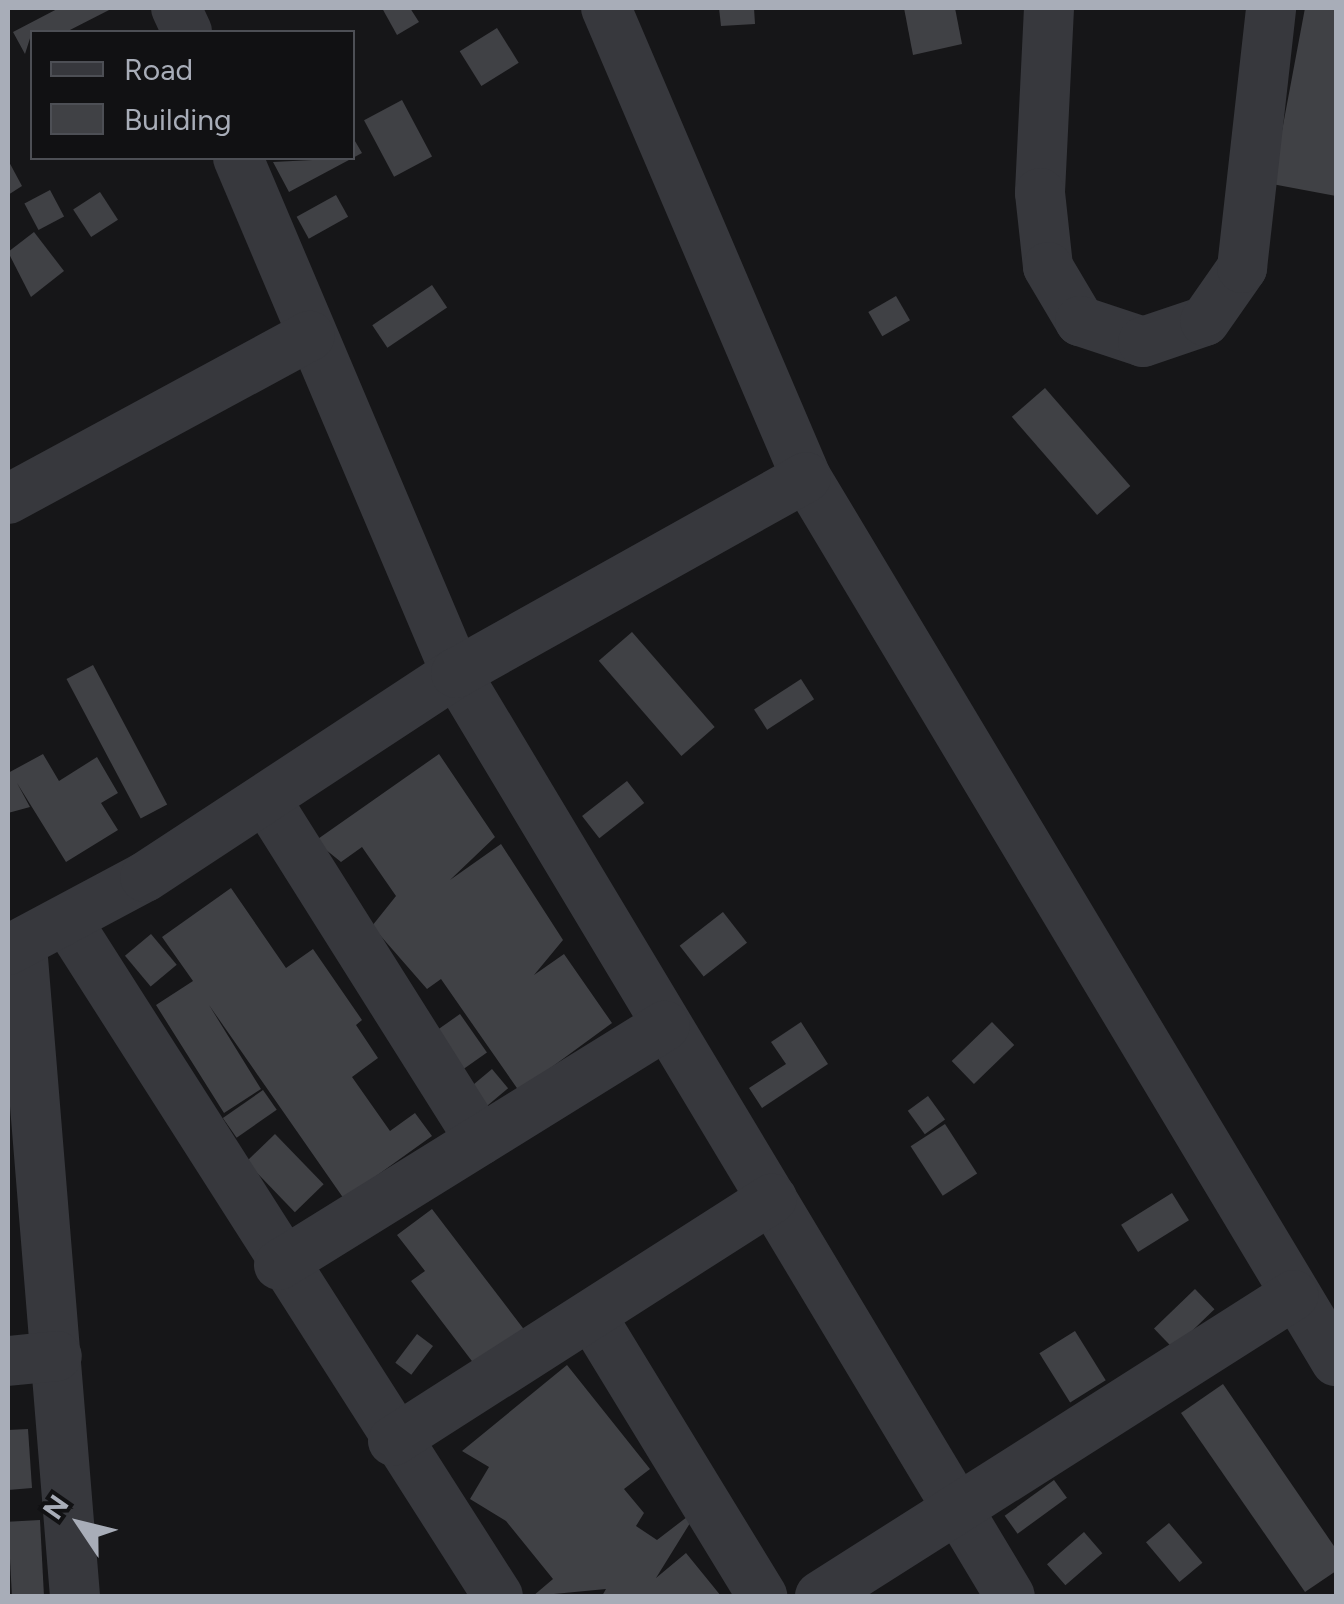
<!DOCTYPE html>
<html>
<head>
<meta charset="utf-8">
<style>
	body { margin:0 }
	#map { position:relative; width:1344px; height:1604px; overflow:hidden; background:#161618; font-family:Figtree,sans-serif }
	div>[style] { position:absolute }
	.building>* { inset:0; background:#404145; transform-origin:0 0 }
	.minor>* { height:50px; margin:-25px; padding:0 25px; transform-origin:25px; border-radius:25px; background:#37383d }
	span { translate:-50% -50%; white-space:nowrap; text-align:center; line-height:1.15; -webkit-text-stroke:10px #111113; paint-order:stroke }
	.frame { position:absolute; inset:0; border:10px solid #a8adb8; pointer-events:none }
	.legend { position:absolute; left:30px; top:30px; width:325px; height:130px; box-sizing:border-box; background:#111113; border:2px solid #4d4f55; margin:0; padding:12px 18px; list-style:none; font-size:30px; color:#a8adb8 }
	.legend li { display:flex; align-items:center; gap:20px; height:50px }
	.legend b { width:50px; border:2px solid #4d4f55 }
	.north { position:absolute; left:30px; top:1474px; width:100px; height:100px; -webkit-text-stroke:8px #111113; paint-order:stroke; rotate:305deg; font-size:28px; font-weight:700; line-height:40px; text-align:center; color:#a8adb8 }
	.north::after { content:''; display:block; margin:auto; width:35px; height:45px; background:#a8adb8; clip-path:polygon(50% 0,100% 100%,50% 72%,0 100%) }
</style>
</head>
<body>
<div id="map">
	<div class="building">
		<i style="clip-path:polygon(59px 8px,113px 8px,66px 32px,32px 32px,25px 54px,13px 32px)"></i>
		<i style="clip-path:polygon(382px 8px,410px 8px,419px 22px,397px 35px)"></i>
		<i style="clip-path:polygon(719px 8px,754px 8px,755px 24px,721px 26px)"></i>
		<i style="clip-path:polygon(904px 8px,955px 8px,962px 44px,913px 55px)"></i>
		<i style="clip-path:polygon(1305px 8px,1336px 8px,1336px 196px,1272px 184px)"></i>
		<i style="left:497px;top:28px;width:41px;height:44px;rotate:58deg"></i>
		<i style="left:402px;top:100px;width:64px;height:43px;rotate:62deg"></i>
		<i style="clip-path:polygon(352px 136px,362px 153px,289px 192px,273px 162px,352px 158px)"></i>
		<i style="clip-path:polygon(8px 160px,22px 186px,8px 195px)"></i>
		<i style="left:50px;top:190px;width:30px;height:29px;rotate:62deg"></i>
		<i style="left:100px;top:192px;width:33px;height:32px;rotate:57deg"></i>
		<i style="left:336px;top:195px;width:25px;height:45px;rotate:61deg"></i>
		<i style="clip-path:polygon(34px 232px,64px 271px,31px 297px,8px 252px)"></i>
		<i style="left:432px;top:285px;width:27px;height:72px;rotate:56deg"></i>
		<i style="left:896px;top:296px;width:28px;height:32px;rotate:60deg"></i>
		<i style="left:1045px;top:388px;width:130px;height:44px;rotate:49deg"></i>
		<i style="left:632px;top:632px;width:126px;height:44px;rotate:49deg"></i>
		<i style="left:93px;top:665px;width:158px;height:30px;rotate:62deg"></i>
		<i style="left:801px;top:679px;width:24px;height:56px;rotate:57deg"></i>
		<i style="clip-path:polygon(43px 754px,59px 781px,97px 757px,118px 793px,101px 803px,118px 830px,66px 862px,17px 783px,30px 807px,8px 813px,8px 773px)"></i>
		<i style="clip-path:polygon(439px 754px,495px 837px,450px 880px,501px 844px,563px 940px,534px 975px,564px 954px,612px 1023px,519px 1091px,441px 979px,427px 989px,372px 926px,396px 896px,362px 847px,341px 862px,315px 841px)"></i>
		<i style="left:627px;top:781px;width:28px;height:57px;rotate:52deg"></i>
		<i style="clip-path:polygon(231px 888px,286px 968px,313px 949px,362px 1020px,356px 1025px,378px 1058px,352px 1077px,390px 1131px,415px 1113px,432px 1136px,344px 1199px,209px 1005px,261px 1089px,224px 1113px,156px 1005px,193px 981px,162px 937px)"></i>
		<i style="left:723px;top:912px;width:39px;height:55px;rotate:52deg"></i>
		<i style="left:151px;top:934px;width:40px;height:34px;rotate:50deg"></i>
		<i style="left:460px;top:1014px;width:47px;height:29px;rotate:55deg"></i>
		<i style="clip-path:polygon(801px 1022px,828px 1064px,762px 1108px,749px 1088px,786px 1064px,771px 1042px)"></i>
		<i style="left:992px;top:1022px;width:32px;height:56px;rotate:46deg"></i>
		<i style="left:492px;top:1069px;width:25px;height:28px;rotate:50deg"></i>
		<i style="left:263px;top:1090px;width:24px;height:49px;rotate:55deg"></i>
		<i style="left:928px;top:1096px;width:29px;height:25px;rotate:54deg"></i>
		<i style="left:945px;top:1124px;width:59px;height:41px;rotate:57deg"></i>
		<i style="left:275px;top:1134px;width:70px;height:40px;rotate:46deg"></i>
		<i style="left:1172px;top:1193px;width:32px;height:60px;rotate:58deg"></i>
		<i style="clip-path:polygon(432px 1209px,529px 1336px,481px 1373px,411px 1281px,425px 1271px,397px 1235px)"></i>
		<i style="left:1195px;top:1289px;width:28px;height:57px;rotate:46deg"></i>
		<i style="left:1075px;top:1331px;width:58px;height:42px;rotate:58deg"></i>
		<i style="left:417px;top:1334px;width:20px;height:36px;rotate:37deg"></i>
		<i style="clip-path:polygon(567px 1365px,650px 1469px,624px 1489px,644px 1513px,636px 1526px,657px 1540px,700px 1507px,656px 1578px,686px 1553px,721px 1596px,602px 1596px,606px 1589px,533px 1596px,553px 1579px,506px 1521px,470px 1499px,489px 1467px,462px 1451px)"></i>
		<i style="clip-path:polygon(1223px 1384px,1336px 1549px,1336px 1571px,1305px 1592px,1181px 1413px)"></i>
		<i style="clip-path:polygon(28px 1429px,32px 1488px,8px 1490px,8px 1430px)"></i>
		<i style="left:1054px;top:1480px;width:22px;height:61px;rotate:54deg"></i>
		<i style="left:40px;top:1520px;width:76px;height:32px;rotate:87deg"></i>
		<i style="left:1169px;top:1523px;width:52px;height:30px;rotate:50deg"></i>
		<i style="left:1084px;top:1532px;width:28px;height:49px;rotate:49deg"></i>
	</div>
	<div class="minor">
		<i style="left:176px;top:8px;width:26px;rotate:65deg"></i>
		<i style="left:606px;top:8px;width:510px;rotate:66.9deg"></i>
		<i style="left:806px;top:477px;width:1031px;rotate:59.06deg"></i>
		<i style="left:1049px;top:8px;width:185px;rotate:92.8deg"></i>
		<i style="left:1040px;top:193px;width:74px;rotate:83.8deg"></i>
		<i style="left:1048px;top:267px;width:63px;rotate:59.3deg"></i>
		<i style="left:1080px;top:321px;width:66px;rotate:18.4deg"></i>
		<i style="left:1143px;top:342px;width:65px;rotate:-18.7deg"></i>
		<i style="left:1205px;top:321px;width:65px;rotate:-55.1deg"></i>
		<i style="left:1242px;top:268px;width:262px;rotate:-83.6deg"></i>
		<i style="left:238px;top:158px;width:559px;rotate:67.06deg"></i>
		<i style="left:456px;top:673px;width:1076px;rotate:59.03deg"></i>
		<i style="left:8px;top:499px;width:343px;rotate:-28.4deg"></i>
		<i style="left:266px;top:800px;width:402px;rotate:57.8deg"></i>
		<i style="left:69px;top:924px;width:797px;rotate:57.45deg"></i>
		<i style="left:22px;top:946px;width:652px;rotate:85.34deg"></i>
		<i style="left:8px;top:950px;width:155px;rotate:-28.1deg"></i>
		<i style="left:145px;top:877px;width:372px;rotate:-33.3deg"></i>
		<i style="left:456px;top:673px;width:401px;rotate:-29.2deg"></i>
		<i style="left:279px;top:1265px;width:454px;rotate:-31.8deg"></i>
		<i style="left:592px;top:1317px;width:327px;rotate:58.6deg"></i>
		<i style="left:8px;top:1361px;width:49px;rotate:-5.8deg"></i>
		<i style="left:393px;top:1441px;width:450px;rotate:-32.6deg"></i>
		<i style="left:820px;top:1596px;width:561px;rotate:-32.42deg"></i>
	</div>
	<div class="frame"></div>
	<ul class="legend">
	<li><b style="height:12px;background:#37383d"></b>Road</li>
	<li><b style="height:28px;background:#404145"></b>Building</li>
	</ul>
	<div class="north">N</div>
</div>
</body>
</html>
